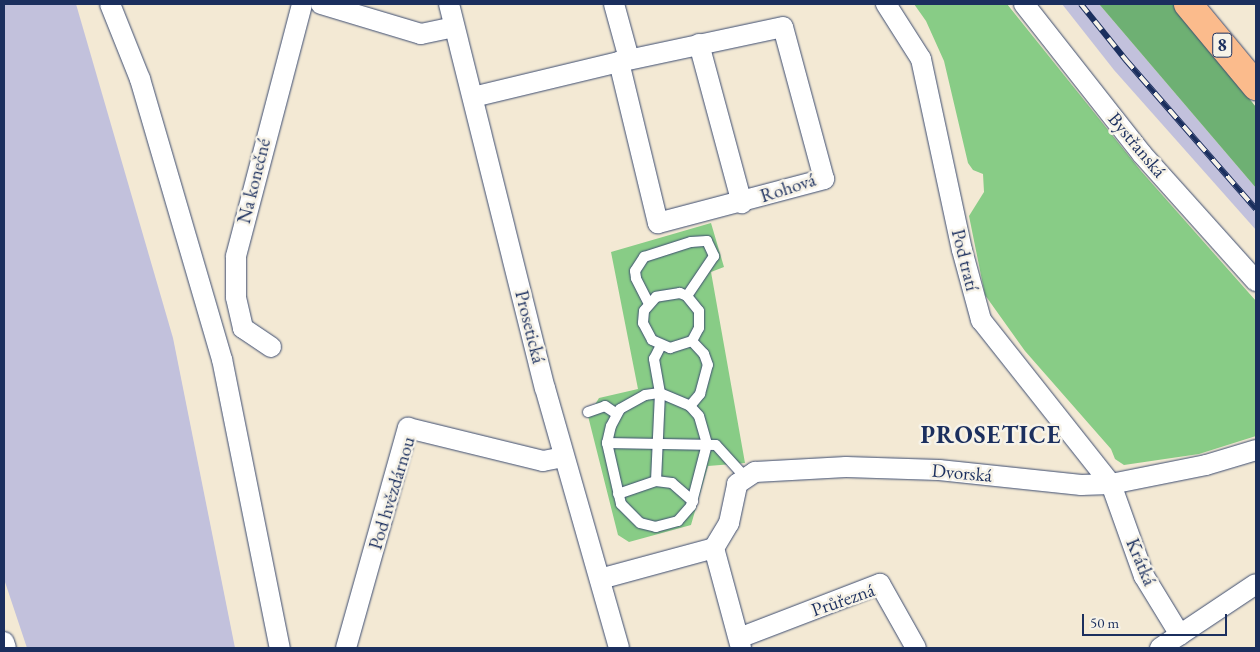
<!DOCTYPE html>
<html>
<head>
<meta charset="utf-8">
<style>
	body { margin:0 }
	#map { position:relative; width:1260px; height:652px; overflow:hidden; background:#f3e9d4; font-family:"EB Garamond",serif }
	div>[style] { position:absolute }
	.industrial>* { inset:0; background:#c2c1dc }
	.green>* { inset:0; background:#88cc86 }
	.forest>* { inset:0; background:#6eb073 }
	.roads { filter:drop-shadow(0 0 1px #3b4b70) drop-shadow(0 0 1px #3b4b70) }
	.lane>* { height:10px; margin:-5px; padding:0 5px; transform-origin:5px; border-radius:5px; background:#fff }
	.street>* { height:20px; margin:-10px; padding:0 10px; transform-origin:10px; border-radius:10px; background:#fff }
	.primary>* { height:28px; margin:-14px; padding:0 14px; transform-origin:14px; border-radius:14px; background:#fbbb8c }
	.rail>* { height:5.5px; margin-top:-2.75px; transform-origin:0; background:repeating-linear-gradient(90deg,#f7f3e8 0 11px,#1b2f5e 0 22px); box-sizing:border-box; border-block:1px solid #1b2f5e }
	span { translate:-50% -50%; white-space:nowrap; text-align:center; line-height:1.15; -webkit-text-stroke:5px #f7f3e8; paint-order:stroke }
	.shield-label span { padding:1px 4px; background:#f7f3e8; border:1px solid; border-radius:4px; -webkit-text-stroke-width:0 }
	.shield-label { font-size:18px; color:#1b2f5e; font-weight:700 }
	.street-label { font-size:19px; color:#1b2f5e }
	.district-label { font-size:24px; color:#1b2f5e; font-weight:700; letter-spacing:1px }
	.frame { position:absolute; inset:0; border:5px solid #1b2f5e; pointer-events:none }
	.scale { position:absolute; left:1082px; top:614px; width:145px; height:22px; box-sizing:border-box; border:2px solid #1b2f5e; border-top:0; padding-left:6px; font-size:15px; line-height:18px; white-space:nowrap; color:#1b2f5e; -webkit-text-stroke:4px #f7f3e8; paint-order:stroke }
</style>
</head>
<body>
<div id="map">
	<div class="industrial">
		<i style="clip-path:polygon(4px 4px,76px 4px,173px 338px,235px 648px,27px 648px,4px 579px)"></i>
		<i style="clip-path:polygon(1062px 4px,1099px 4px,1256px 188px,1256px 230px,1114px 70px)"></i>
	</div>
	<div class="green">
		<i style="clip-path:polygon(914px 4px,1007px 4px,1141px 171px,1256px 301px,1256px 436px,1199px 454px,1124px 465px,1115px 459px,1111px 449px,1025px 351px,985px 295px,969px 216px,984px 192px,983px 174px,973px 170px,968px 163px,944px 61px,926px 21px)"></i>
		<i style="clip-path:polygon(711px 223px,724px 267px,711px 272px,745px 463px,708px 466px,691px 525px,629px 542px,618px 535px,588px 416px,599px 398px,638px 389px,611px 252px)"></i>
	</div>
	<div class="forest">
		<i style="clip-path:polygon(1099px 4px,1173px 4px,1256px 107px,1256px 188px)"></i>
	</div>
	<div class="roads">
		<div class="lane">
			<i style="left:649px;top:304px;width:29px;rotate:-117deg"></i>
			<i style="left:636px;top:278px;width:7px;rotate:-98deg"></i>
			<i style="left:635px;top:271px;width:17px;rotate:-57deg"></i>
			<i style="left:644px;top:257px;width:49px;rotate:-17.7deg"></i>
			<i style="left:691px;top:242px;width:16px;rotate:-4deg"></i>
			<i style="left:707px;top:241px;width:17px;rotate:65deg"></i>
			<i style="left:714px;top:256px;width:48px;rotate:124deg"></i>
			<i style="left:660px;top:393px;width:33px;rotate:23deg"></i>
			<i style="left:690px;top:406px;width:13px;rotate:48deg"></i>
			<i style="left:699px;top:416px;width:29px;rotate:74deg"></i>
			<i style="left:707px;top:444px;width:64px;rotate:104.5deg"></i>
			<i style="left:691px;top:506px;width:20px;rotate:131deg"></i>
			<i style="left:678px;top:521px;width:23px;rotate:165deg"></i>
			<i style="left:656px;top:527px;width:16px;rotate:-166deg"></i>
			<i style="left:640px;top:523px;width:27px;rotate:-135deg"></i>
			<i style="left:621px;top:504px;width:63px;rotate:-102.9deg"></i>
			<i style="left:607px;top:443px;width:17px;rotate:-77deg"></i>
			<i style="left:611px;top:426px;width:19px;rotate:-62deg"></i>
			<i style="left:620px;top:409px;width:29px;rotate:-29deg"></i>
			<i style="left:645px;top:395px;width:15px;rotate:-8deg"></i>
			<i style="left:690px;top:406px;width:16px;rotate:-50deg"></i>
			<i style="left:700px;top:394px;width:30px;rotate:-75deg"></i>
			<i style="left:708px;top:365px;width:12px;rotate:-110deg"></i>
			<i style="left:704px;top:354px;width:18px;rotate:-133deg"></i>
			<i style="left:692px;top:341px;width:15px;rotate:-62deg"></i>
			<i style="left:699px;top:328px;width:17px;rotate:-90deg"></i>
			<i style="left:699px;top:311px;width:19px;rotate:-129deg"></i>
			<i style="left:687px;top:296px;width:8px;rotate:-157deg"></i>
			<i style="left:680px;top:293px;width:24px;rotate:171deg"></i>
			<i style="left:656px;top:297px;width:18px;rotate:131deg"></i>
			<i style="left:644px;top:311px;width:12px;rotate:95deg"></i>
			<i style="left:643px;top:323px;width:19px;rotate:62deg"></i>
			<i style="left:652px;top:340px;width:20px;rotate:24deg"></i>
			<i style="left:670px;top:348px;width:23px;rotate:-18deg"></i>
			<i style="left:588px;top:412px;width:18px;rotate:-19deg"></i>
			<i style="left:605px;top:406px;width:14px;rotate:34deg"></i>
			<i style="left:607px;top:443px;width:109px;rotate:1.1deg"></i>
			<i style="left:716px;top:445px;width:43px;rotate:47.8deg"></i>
			<i style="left:656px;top:481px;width:88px;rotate:-87.4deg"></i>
			<i style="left:660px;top:393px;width:35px;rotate:-100deg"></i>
			<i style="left:654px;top:359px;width:16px;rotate:-63deg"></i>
			<i style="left:618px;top:494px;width:40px;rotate:-18.9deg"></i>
			<i style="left:656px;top:481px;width:16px;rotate:7deg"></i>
			<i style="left:672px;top:483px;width:28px;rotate:41deg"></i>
		</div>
		<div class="street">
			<i style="left:110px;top:4px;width:81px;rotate:68.2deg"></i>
			<i style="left:140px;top:79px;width:292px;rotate:73.7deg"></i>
			<i style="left:222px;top:359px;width:295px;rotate:78.7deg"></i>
			<i style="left:321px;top:4px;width:104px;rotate:16.7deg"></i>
			<i style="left:421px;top:34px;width:34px;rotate:-12deg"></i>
			<i style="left:449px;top:4px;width:396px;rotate:76deg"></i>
			<i style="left:545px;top:388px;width:270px;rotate:74.1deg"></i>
			<i style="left:614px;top:4px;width:57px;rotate:74.7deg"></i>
			<i style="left:886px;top:4px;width:65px;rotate:57.5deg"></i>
			<i style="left:921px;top:59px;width:195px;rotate:77.9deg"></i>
			<i style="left:962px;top:250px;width:73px;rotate:74.8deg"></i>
			<i style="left:981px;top:320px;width:209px;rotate:51.6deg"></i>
			<i style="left:1111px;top:484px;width:98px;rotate:70.3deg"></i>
			<i style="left:1144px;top:576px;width:69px;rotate:58.6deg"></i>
			<i style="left:1024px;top:4px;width:191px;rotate:51.8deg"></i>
			<i style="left:1142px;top:154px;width:171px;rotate:48.1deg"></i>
			<i style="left:699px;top:44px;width:165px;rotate:74.9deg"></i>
			<i style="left:473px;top:97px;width:150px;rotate:-13.5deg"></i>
			<i style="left:619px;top:62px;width:166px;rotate:76.4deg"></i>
			<i style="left:658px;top:223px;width:172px;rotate:-14.8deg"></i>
			<i style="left:824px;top:179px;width:157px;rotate:-105.1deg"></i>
			<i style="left:783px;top:27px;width:168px;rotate:168deg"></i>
			<i style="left:271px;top:347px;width:34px;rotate:-146deg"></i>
			<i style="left:243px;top:328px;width:32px;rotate:-103deg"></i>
			<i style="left:236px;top:297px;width:41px;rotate:-90deg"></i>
			<i style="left:236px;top:256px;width:260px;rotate:-75.3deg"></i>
			<i style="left:714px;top:548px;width:29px;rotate:-59deg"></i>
			<i style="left:729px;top:523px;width:40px;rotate:-78deg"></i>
			<i style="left:737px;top:484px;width:22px;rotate:-34deg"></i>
			<i style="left:755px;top:472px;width:91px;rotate:-3.1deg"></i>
			<i style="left:846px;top:467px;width:93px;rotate:1.8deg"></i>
			<i style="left:939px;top:470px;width:143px;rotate:6deg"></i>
			<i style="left:1081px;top:485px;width:30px;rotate:-2deg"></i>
			<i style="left:1111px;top:484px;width:97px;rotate:-11.3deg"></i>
			<i style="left:1206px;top:465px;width:52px;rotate:-16.7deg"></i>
			<i style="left:714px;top:548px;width:104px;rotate:74.9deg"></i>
			<i style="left:600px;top:579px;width:118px;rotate:-15.2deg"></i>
			<i style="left:739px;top:638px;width:151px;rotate:-21deg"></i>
			<i style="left:880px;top:584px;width:73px;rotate:60.6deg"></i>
			<i style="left:4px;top:642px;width:6px;rotate:72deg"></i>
			<i style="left:346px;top:648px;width:229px;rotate:-74.3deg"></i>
			<i style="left:408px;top:428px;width:139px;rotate:13.7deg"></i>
			<i style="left:543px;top:461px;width:21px;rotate:-11deg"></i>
			<i style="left:1160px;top:648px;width:115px;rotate:-33.7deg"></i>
		</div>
		<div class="primary">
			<i style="left:1188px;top:4px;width:107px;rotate:50.3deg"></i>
		</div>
	</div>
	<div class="rail">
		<i style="left:1081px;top:4px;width:72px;rotate:51.2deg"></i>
		<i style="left:1126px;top:60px;width:198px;rotate:48.9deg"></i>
	</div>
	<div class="shield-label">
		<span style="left:1222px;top:45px">8</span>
	</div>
	<div class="street-label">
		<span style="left:1137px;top:145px;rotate:50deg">Bystřanská</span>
		<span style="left:254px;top:181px;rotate:-76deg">Na konečné</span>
		<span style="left:788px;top:188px;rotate:-18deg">Rohová</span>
		<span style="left:965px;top:260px;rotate:76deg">Pod tratí</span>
		<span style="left:530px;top:327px;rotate:76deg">Prosetická</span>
		<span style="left:962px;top:473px;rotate:5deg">Dvorská</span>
		<span style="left:392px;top:493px;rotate:-73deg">Pod hvězdárnou</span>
		<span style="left:1141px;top:562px;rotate:67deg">Krátká</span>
		<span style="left:843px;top:600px;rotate:-19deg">Průřezná</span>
	</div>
	<div class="district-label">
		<span style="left:991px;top:435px">PROSETICE</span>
	</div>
	<div class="frame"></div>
	<div class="scale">50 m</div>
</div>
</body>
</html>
